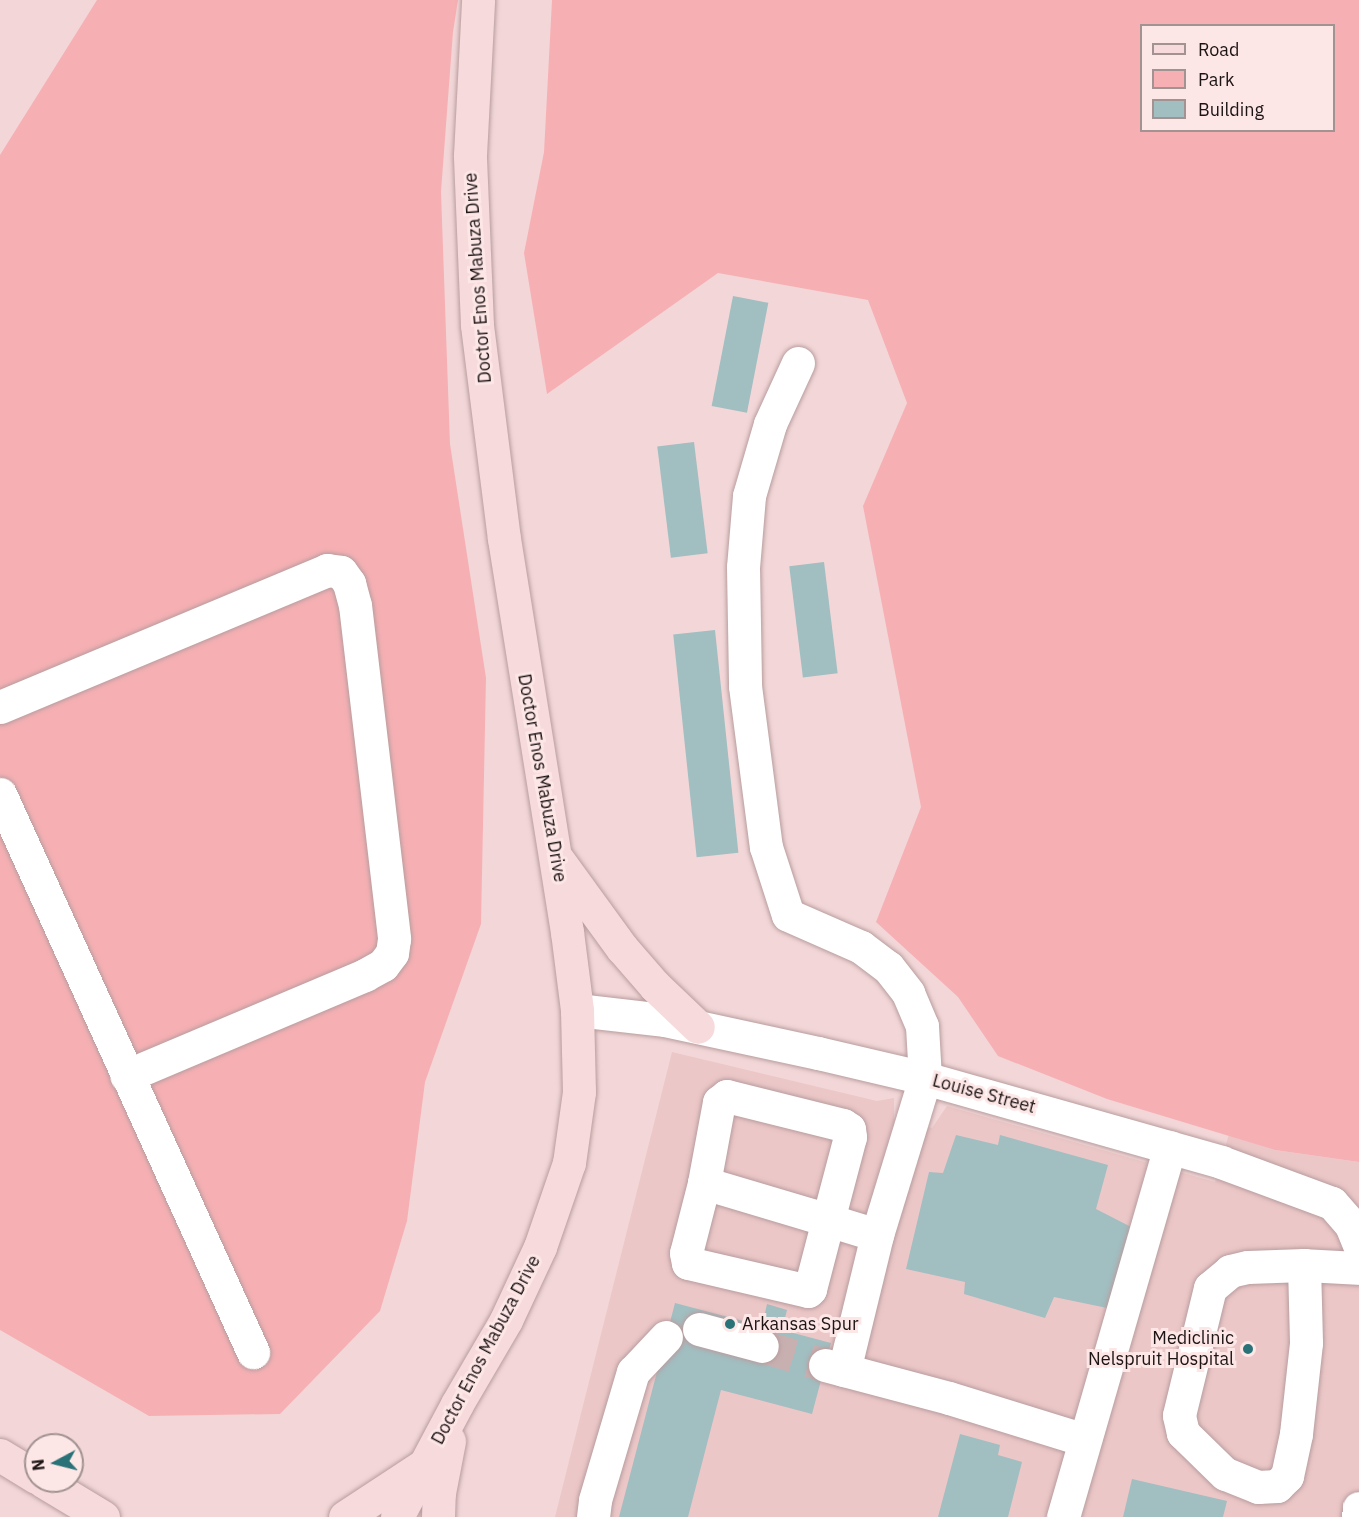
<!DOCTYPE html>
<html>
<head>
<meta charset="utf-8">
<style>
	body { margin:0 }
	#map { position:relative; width:1359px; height:1517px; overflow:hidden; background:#f3d7d8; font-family:"IBM Plex Sans",sans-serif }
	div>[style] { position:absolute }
	.built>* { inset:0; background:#ecc7c8 }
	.green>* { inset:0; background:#f6b0b4 }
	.building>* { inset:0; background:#a1bec1; transform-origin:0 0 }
	.minor-tunnel>* { height:33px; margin-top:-16.5px; transform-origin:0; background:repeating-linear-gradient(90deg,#c8b0b1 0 33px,transparent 0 49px) }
	.roads { filter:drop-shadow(0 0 2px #b89d9e) drop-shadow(0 0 2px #b89d9e) }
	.minor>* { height:33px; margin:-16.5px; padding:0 16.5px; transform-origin:16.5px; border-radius:16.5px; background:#fff }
	.major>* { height:33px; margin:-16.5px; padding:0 16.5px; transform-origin:16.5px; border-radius:16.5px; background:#f7dadc }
	.dots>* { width:16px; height:16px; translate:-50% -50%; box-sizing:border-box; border:3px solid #fde6e6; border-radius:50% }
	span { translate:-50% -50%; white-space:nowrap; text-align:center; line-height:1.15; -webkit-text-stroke:6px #fde6e6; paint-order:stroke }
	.street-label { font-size:18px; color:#1d1414 }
	.poi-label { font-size:18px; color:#1d1414 }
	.left { translate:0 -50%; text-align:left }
	.right { translate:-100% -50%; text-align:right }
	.legend { position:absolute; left:1140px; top:24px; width:195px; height:108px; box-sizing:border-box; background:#fde6e6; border:2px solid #a39292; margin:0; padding:8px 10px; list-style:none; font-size:18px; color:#1d1414 }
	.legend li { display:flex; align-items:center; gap:12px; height:30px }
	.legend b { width:30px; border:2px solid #a39292 }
	.north { position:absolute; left:24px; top:1433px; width:60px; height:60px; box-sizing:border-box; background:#fde6e6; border:2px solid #a39292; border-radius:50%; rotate:263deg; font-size:16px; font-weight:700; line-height:24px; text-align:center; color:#1d1414 }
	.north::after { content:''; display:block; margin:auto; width:21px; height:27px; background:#287278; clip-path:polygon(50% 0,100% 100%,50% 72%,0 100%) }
</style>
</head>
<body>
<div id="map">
	<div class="built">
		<i style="clip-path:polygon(672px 1052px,877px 1101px,894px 1098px,894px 1119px,932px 1128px,947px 1106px,1215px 1182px,1229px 1134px,1275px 1150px,1359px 1162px,1359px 1517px,555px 1517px)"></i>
	</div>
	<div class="green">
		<i style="clip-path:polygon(97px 0,458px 0,453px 32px,441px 192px,450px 444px,486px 678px,481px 924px,425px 1082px,407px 1221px,380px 1311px,280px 1414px,149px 1416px,0 1330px,0 155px)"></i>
		<i style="clip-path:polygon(evenodd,552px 0,1359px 0,1359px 1162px,1275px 1150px,1107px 1099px,998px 1056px,958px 997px,876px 922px,921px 807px,863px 506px,907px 403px,868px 300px,718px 273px,547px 394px,524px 253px,544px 152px,552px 0,1142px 26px,1334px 26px,1334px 130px,1142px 130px,1142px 26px)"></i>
	</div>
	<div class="building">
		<i style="left:733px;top:296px;width:36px;height:112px;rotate:11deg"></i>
		<i style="left:694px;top:442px;width:112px;height:37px;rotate:83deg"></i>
		<i style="left:824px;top:562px;width:112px;height:35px;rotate:83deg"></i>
		<i style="left:715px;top:630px;width:224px;height:42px;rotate:84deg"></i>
		<i style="clip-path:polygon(956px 1135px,998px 1145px,1000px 1135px,1108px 1165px,1096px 1209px,1135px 1229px,1112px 1309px,1054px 1297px,1045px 1318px,964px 1294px,965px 1282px,906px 1269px,929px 1172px,943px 1173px)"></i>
		<i style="clip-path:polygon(675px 1303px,762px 1326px,767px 1304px,787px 1310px,782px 1330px,831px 1343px,812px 1414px,721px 1390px,688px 1517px,619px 1517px)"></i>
		<i style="clip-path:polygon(960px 1434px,1000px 1445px,998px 1455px,1022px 1462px,1008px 1517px,938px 1517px)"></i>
		<i style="clip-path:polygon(1132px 1479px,1227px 1501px,1223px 1517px,1123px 1517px)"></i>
	</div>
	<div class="minor-tunnel">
		<i style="left:762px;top:1346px;width:66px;rotate:16.8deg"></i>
	</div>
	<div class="roads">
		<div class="minor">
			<i style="left:798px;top:363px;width:67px;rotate:114.7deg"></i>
			<i style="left:770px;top:424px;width:75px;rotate:106.3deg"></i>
			<i style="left:749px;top:496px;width:71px;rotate:94.8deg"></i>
			<i style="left:743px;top:567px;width:119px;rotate:89deg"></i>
			<i style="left:745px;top:686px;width:162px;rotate:82.6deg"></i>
			<i style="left:766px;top:847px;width:71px;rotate:72.1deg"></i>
			<i style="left:788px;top:915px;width:80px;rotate:23.7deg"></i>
			<i style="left:861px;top:947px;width:34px;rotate:37deg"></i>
			<i style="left:888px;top:967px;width:33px;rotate:52deg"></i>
			<i style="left:908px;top:993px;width:36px;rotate:67deg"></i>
			<i style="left:922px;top:1026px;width:52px;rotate:86.7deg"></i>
			<i style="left:925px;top:1078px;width:164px;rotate:107deg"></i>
			<i style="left:877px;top:1235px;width:139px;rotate:103.7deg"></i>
			<i style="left:0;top:707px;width:355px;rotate:-22.7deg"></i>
			<i style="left:327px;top:570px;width:14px;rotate:8deg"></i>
			<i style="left:341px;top:572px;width:14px;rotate:54deg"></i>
			<i style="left:349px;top:583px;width:23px;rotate:75deg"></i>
			<i style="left:355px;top:605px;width:336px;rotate:83.3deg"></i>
			<i style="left:394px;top:939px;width:14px;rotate:98deg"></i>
			<i style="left:392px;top:953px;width:15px;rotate:127deg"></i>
			<i style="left:383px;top:965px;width:21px;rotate:151deg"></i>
			<i style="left:365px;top:975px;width:259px;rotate:157.1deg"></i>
			<i style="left:0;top:794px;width:613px;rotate:65.61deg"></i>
			<i style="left:577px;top:1010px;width:89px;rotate:6.5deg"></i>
			<i style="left:665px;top:1020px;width:157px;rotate:12.2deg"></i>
			<i style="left:818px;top:1053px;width:110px;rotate:13.2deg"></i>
			<i style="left:925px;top:1078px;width:308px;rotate:15.8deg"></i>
			<i style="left:1221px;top:1162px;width:118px;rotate:20.3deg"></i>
			<i style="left:1332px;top:1203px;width:29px;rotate:49deg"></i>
			<i style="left:1351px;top:1225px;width:22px;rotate:68deg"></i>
			<i style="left:704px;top:1183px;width:72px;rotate:104.4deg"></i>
			<i style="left:686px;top:1253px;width:10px;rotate:79deg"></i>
			<i style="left:688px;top:1263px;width:123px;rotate:13.1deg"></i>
			<i style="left:808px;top:1291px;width:3px;rotate:-45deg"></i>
			<i style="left:810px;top:1289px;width:71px;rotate:-75.4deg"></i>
			<i style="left:828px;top:1220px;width:86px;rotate:-75.2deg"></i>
			<i style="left:850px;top:1137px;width:8px;rotate:-97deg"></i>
			<i style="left:849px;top:1129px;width:7px;rotate:-146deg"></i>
			<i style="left:843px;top:1125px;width:120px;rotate:-166deg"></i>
			<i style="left:727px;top:1096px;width:10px;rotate:143deg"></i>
			<i style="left:719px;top:1102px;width:82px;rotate:100.5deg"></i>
			<i style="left:704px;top:1183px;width:129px;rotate:16.6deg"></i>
			<i style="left:828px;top:1220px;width:51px;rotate:17deg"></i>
			<i style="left:1304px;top:1265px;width:78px;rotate:88.5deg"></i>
			<i style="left:1306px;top:1343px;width:92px;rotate:96.3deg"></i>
			<i style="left:1296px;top:1434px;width:43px;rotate:102.1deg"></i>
			<i style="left:1287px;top:1476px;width:14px;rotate:135deg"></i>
			<i style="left:1277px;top:1486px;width:19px;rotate:177deg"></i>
			<i style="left:1258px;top:1487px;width:35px;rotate:-158deg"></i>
			<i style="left:1225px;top:1474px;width:59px;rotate:-135.7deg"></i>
			<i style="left:1183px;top:1433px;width:18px;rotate:-103deg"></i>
			<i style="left:1179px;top:1415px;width:131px;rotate:-76.3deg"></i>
			<i style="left:1210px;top:1288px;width:26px;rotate:-40deg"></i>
			<i style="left:1230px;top:1271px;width:18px;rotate:-13deg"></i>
			<i style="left:1248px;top:1267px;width:56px;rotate:-2deg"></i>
			<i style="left:1304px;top:1265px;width:55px;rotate:3.1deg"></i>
			<i style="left:699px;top:1329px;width:65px;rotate:15.1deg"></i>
			<i style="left:825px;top:1365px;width:128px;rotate:14.9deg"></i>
			<i style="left:949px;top:1398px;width:142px;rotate:17.2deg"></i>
			<i style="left:593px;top:1517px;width:17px;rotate:-83deg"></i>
			<i style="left:595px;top:1500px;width:134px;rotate:-73.5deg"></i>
			<i style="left:633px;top:1372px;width:48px;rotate:-46.7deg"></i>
			<i style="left:1063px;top:1517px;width:385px;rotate:-73.9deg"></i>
			<i style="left:1358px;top:1517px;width:9px;rotate:-84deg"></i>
		</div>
		<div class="major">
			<i style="left:558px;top:860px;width:109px;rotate:54deg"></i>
			<i style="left:622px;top:948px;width:50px;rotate:49deg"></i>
			<i style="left:655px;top:986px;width:59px;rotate:43.6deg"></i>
			<i style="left:0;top:1455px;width:42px;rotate:31.4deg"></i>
			<i style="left:43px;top:1481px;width:70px;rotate:31deg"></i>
			<i style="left:345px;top:1517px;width:91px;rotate:-33.3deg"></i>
			<i style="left:397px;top:1517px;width:128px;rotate:-62deg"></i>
			<i style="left:457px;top:1404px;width:97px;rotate:-59.7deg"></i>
			<i style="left:506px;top:1320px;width:81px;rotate:-65deg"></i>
			<i style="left:540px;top:1247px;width:89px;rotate:-71deg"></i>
			<i style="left:569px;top:1163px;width:72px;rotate:-82deg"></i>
			<i style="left:579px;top:1092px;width:82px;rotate:-91.4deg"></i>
			<i style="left:577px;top:1010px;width:79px;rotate:-97.3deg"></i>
			<i style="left:567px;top:932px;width:398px;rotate:-99.1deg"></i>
			<i style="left:504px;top:539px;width:216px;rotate:-97.2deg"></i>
			<i style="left:477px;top:325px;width:170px;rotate:-92.4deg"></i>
			<i style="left:470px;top:155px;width:155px;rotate:-87deg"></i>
			<i style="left:438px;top:1517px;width:24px;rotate:-88deg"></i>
			<i style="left:439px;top:1493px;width:53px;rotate:-79.1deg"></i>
		</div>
	</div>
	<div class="dots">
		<i style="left:730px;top:1324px;background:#287278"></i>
		<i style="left:1248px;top:1349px;background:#287278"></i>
	</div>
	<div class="street-label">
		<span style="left:478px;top:278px;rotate:-94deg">Doctor Enos Mabuza Drive</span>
		<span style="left:542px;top:778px;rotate:80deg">Doctor Enos Mabuza Drive</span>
		<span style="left:984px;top:1094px;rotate:15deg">Louise Street</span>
		<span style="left:486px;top:1350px;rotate:-62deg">Doctor Enos Mabuza Drive</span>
	</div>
	<div class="poi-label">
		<span class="left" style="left:742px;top:1324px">Arkansas Spur</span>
		<span class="right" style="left:1234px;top:1349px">Mediclinic<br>Nelspruit Hospital</span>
	</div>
	<ul class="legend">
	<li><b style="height:8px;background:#f7dadc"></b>Road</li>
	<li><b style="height:16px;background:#f6b0b4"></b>Park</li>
	<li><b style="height:16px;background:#a1bec1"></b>Building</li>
	</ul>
	<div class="north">N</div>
</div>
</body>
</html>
